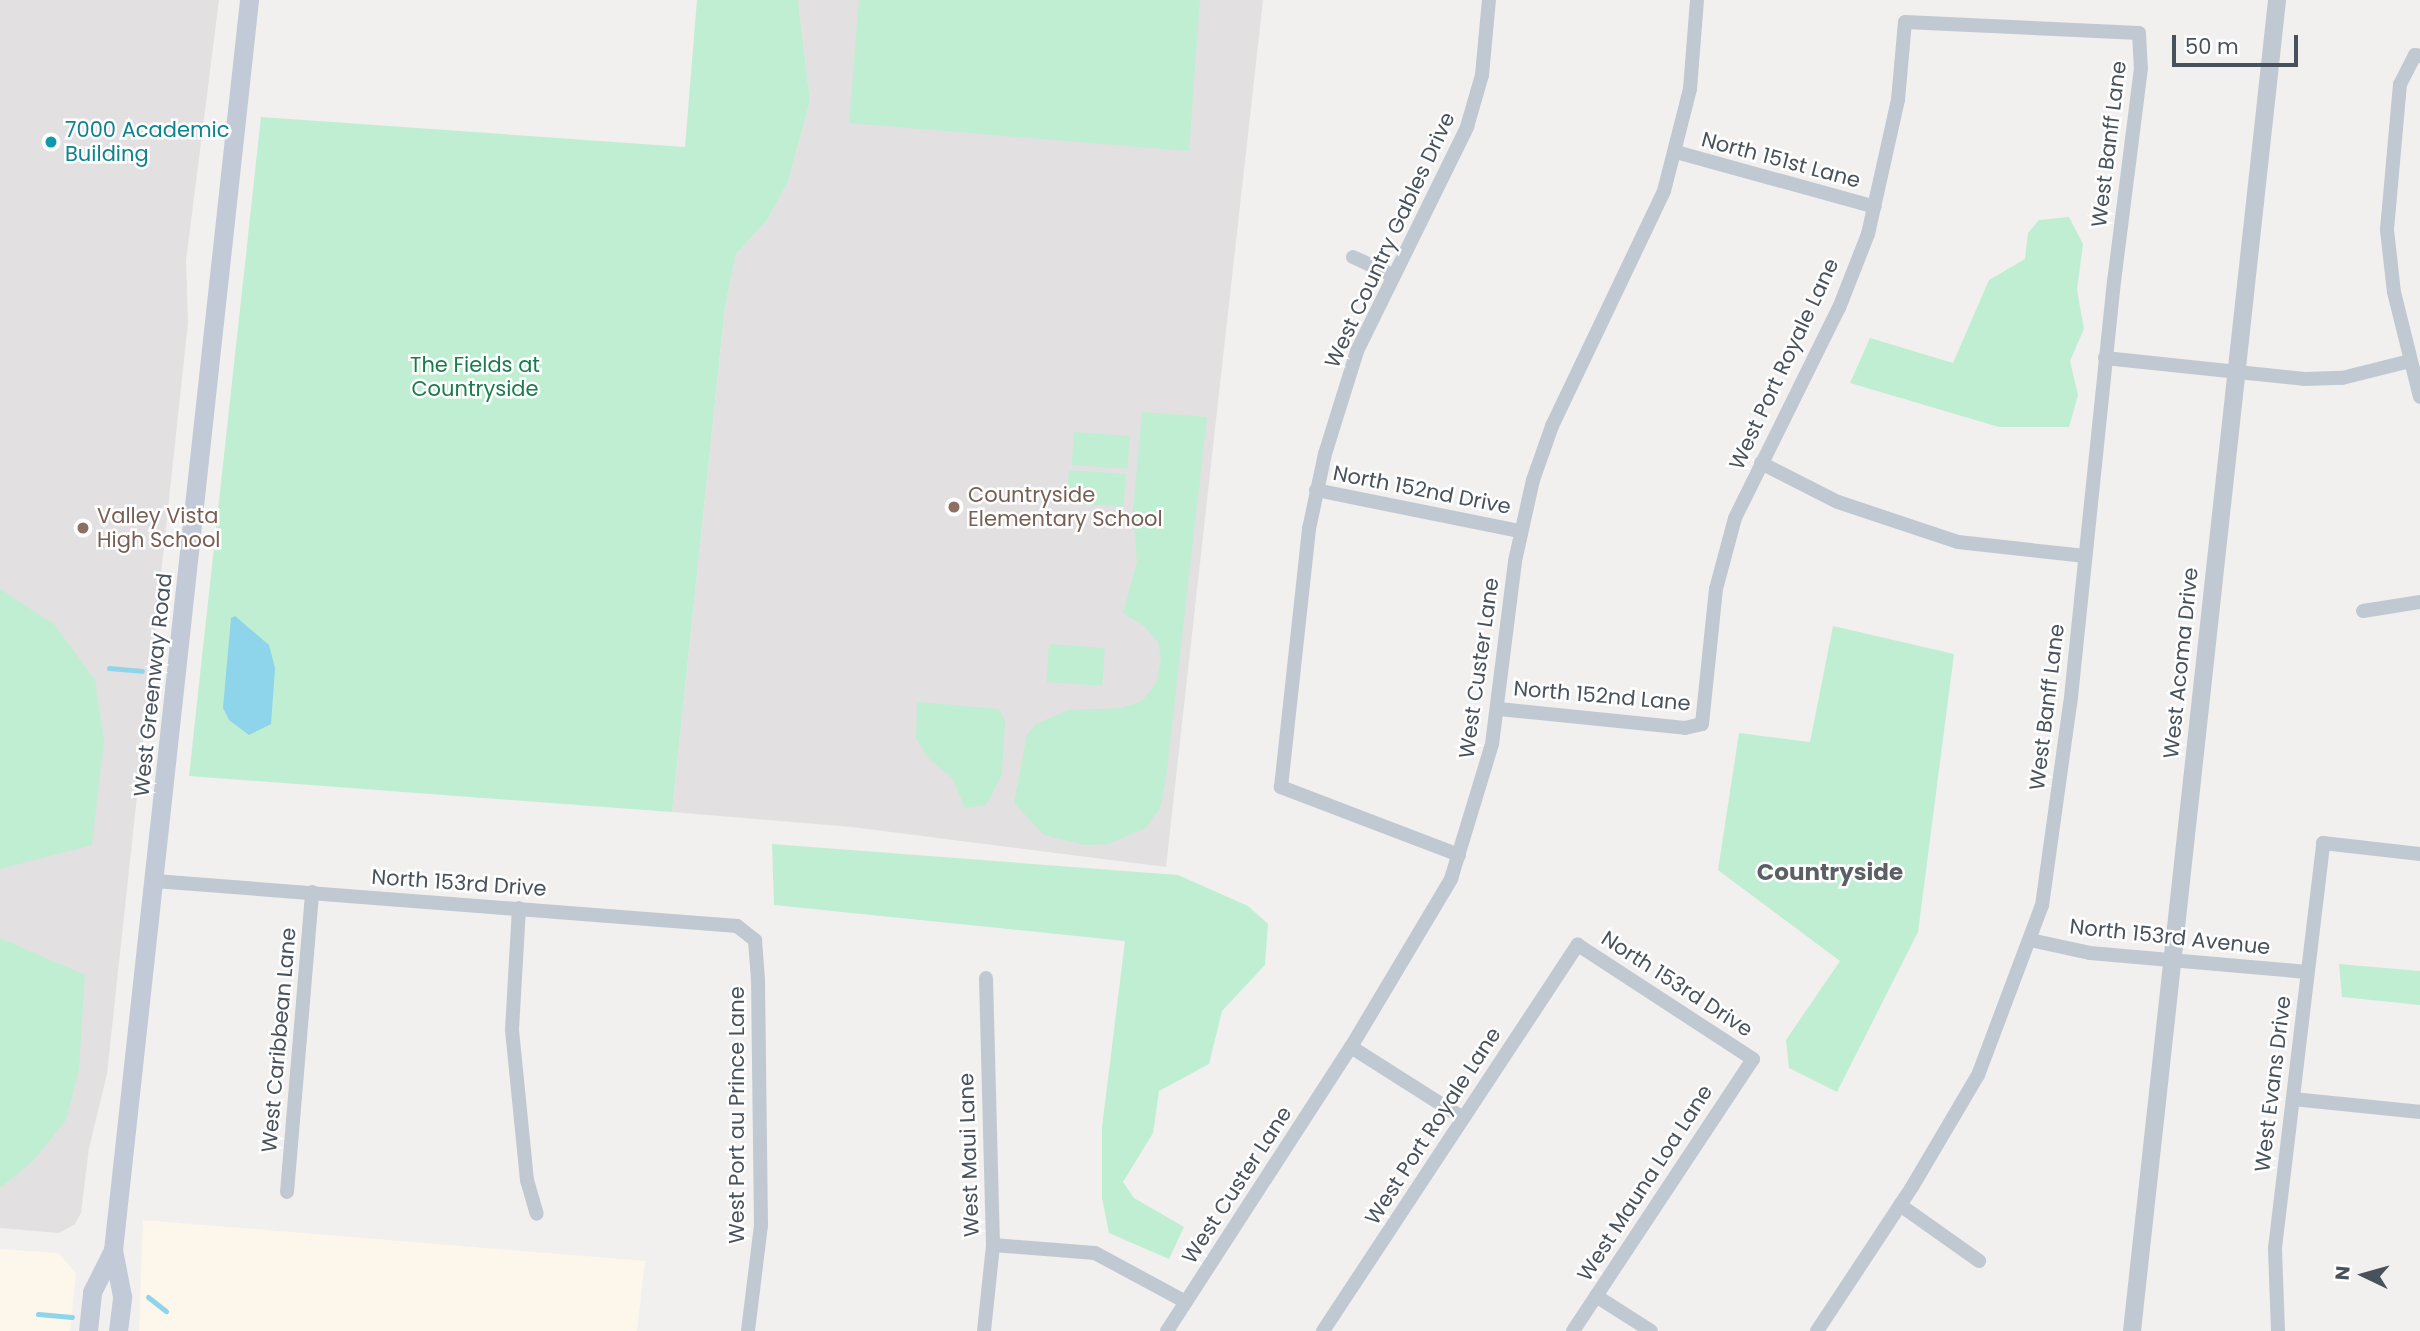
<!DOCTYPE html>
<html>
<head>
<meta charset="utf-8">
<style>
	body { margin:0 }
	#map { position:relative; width:2420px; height:1331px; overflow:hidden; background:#f2efef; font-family:Poppins,sans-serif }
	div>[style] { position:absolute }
	.commercial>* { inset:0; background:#fcf7ea }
	.education>* { inset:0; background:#e3e0e1 }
	.green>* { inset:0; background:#bfeed2; transform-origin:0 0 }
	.water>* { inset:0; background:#8ed4ea }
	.stream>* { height:5px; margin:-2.5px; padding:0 2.5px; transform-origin:2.5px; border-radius:2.5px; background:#8ed4ea }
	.minor>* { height:14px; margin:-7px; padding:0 7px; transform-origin:7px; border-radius:7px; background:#c0c9d1 }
	.tertiary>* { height:18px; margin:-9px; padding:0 9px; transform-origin:9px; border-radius:9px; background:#c0c9d1 }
	.secondary>* { height:19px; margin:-9.5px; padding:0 9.5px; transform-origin:9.5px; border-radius:9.5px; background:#c1cad6 }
	.dots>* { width:19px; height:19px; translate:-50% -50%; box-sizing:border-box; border:4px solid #fff; border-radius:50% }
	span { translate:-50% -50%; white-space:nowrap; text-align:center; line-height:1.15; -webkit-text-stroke:5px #fff; paint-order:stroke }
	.culture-label { font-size:21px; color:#0d838f }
	.left { translate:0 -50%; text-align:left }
	.street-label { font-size:21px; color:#48525c }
	.park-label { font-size:21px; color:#1a7c4d }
	.education-label { font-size:21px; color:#785e54 }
	.neighbourhood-label { font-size:23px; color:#5c5f64; font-weight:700 }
	.north { position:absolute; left:2329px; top:1240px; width:70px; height:70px; -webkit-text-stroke:5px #fff; paint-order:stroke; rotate:275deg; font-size:19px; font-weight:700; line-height:28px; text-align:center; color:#48525c }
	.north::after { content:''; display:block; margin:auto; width:24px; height:32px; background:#48525c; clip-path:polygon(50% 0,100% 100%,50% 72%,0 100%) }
	.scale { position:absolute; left:2172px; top:35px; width:126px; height:32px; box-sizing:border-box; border:4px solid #48525c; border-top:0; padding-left:9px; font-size:21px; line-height:24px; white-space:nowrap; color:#48525c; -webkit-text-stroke:5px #fff; paint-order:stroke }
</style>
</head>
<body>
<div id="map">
	<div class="commercial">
		<i style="clip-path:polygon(143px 1220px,645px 1261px,637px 1331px,139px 1331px)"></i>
		<i style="clip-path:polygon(0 1249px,59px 1253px,76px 1274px,70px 1331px,0 1331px)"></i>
	</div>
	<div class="education">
		<i style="clip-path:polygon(0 0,219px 0,186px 261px,188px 323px,107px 1074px,89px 1148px,81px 1213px,75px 1224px,59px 1233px,0 1228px)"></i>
		<i style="clip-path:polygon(798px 0,1263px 0,1166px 867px,852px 827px,672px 812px,725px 307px,736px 254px,768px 219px,788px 182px,810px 101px)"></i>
	</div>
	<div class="green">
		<i style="clip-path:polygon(697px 0,798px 0,810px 101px,788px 182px,768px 219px,736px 254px,725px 307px,672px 812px,189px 776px,261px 117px,685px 147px)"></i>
		<i style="clip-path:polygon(859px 0,1200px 0,1189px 151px,849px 123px)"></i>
		<i style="clip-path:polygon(2069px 217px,2083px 244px,2077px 290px,2084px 329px,2070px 361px,2078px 395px,2069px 427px,1999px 427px,1850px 383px,1870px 338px,1953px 363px,1989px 280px,2025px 259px,2028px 233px,2039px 220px)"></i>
		<i style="clip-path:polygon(1142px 412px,1207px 417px,1166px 779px,1160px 808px,1146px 828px,1108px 844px,1085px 845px,1044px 835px,1014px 803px,1027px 735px,1036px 724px,1068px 710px,1122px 708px,1142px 701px,1156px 684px,1161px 659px,1158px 642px,1144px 626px,1123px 613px,1137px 562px,1133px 511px)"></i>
		<i style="left:1074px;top:432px;width:56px;height:33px;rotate:4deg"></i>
		<i style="left:1069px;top:470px;width:57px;height:33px;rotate:4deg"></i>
		<i style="clip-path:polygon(0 589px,54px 624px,95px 680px,104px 741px,92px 845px,0 869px)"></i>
		<i style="clip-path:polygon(1833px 626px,1954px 654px,1918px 932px,1837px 1092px,1789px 1068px,1786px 1040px,1840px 961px,1718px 870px,1739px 733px,1810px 742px)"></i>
		<i style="left:1049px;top:644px;width:56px;height:38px;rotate:4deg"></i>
		<i style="clip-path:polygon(917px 702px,999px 709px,1005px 720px,1002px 775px,986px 805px,965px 808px,953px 779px,927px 757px,916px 738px)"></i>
		<i style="clip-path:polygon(772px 844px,1178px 875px,1248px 906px,1268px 924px,1265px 965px,1222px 1011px,1209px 1064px,1159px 1091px,1153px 1133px,1123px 1182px,1134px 1198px,1184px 1227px,1169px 1259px,1109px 1233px,1102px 1198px,1102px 1127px,1125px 941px,774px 905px)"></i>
		<i style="clip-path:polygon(0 938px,85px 975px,79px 1069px,66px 1120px,33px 1161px,0 1188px)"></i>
		<i style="clip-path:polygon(2339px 964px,2420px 971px,2420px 1005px,2342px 997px)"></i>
	</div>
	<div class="water">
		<i style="clip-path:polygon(235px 616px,269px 645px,275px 668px,271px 724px,249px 735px,229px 720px,223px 708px,231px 618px)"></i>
	</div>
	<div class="stream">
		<i style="left:109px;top:668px;width:33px;rotate:5deg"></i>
		<i style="left:148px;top:1297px;width:23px;rotate:38deg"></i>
		<i style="left:38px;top:1314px;width:34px;rotate:5deg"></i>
	</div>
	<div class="minor">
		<i style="left:2420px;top:56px;width:5px;rotate:-169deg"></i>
		<i style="left:2415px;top:55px;width:33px;rotate:117deg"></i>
		<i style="left:2400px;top:84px;width:147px;rotate:95.1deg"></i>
		<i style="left:2387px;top:230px;width:62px;rotate:83.6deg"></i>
		<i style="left:2394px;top:292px;width:108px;rotate:76.1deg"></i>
		<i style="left:1676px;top:152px;width:206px;rotate:15.4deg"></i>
		<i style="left:1353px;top:257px;width:43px;rotate:24.8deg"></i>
		<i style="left:2105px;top:358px;width:200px;rotate:6deg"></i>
		<i style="left:2304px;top:379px;width:38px;rotate:-2deg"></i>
		<i style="left:2342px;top:378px;width:70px;rotate:-14deg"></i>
		<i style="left:1761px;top:463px;width:86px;rotate:26.9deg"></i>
		<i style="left:1838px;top:502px;width:126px;rotate:18.4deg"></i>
		<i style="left:1958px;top:542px;width:128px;rotate:6.3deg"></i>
		<i style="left:1316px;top:490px;width:208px;rotate:11.4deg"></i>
		<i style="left:2363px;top:611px;width:58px;rotate:-9deg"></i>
		<i style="left:1499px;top:709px;width:187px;rotate:5.8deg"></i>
		<i style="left:1685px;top:728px;width:17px;rotate:-13deg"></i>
		<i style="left:1702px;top:724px;width:136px;rotate:-84.1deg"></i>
		<i style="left:1716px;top:589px;width:73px;rotate:-75deg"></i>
		<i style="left:1735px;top:518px;width:234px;rotate:-63.7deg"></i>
		<i style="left:1839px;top:308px;width:79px;rotate:-68.6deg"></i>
		<i style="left:1868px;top:234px;width:137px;rotate:-77.4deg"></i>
		<i style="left:1898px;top:100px;width:78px;rotate:-84.9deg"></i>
		<i style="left:1905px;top:22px;width:234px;rotate:2.7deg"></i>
		<i style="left:2139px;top:33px;width:35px;rotate:87deg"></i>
		<i style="left:2141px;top:68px;width:215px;rotate:97.2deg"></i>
		<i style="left:2114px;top:281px;width:425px;rotate:95.9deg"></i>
		<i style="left:2070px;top:704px;width:203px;rotate:97.9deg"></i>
		<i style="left:2042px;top:905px;width:182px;rotate:110.6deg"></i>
		<i style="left:1978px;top:1075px;width:130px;rotate:120.5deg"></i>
		<i style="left:1912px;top:1187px;width:173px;rotate:123.4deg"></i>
		<i style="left:1459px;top:855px;width:191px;rotate:-159.1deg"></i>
		<i style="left:1281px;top:787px;width:260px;rotate:-83.8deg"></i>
		<i style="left:1309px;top:529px;width:77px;rotate:-78deg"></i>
		<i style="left:1325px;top:454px;width:108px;rotate:-72.7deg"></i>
		<i style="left:1357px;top:351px;width:250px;rotate:-63.8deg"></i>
		<i style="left:1467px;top:127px;width:54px;rotate:-73.9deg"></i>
		<i style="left:1482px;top:75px;width:75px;rotate:-84.7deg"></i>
		<i style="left:155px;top:881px;width:584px;rotate:4.42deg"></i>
		<i style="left:737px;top:926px;width:23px;rotate:38deg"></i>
		<i style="left:755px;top:940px;width:40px;rotate:85.7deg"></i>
		<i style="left:758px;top:980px;width:245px;rotate:89.3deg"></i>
		<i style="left:761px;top:1225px;width:107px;rotate:97deg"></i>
		<i style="left:519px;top:908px;width:122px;rotate:93.3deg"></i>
		<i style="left:512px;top:1030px;width:151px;rotate:84.3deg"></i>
		<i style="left:527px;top:1180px;width:35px;rotate:74deg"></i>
		<i style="left:2030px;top:940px;width:61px;rotate:12.2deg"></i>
		<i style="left:2090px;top:953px;width:218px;rotate:5deg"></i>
		<i style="left:1351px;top:1047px;width:133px;rotate:32.4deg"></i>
		<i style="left:2293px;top:1099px;width:128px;rotate:5.8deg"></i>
		<i style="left:287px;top:1192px;width:301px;rotate:-85.2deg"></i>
		<i style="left:1900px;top:1205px;width:97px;rotate:35.3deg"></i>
		<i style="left:993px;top:1245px;width:102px;rotate:4.5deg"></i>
		<i style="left:1095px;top:1253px;width:103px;rotate:28.3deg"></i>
		<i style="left:1596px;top:1296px;width:65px;rotate:32.5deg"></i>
		<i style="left:984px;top:1331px;width:86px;rotate:-84deg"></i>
		<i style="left:993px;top:1245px;width:267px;rotate:-91.5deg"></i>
		<i style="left:1167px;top:1331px;width:338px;rotate:-57.1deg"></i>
		<i style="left:1351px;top:1047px;width:196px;rotate:-59.2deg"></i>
		<i style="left:1451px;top:879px;width:141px;rotate:-73.1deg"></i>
		<i style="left:1492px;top:744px;width:184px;rotate:-82.8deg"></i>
		<i style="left:1515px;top:561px;width:83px;rotate:-77.5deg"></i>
		<i style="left:1533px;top:480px;width:57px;rotate:-70.6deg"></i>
		<i style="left:1552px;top:426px;width:260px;rotate:-64.5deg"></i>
		<i style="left:1664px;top:191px;width:105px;rotate:-75.7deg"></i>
		<i style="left:1690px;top:89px;width:89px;rotate:-85.5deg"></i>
		<i style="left:1323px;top:1331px;width:463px;rotate:-56.6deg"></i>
		<i style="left:1578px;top:945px;width:209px;rotate:33.1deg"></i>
		<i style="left:1753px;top:1059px;width:326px;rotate:123.5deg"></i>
		<i style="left:2278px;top:1331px;width:83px;rotate:-92.1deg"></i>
		<i style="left:2275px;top:1248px;width:408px;rotate:-83.2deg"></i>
		<i style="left:2323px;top:843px;width:98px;rotate:6.5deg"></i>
	</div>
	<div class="tertiary">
		<i style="left:2132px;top:1331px;width:1339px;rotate:-83.78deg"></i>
	</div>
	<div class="secondary">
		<i style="left:88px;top:1331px;width:39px;rotate:-84deg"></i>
		<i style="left:92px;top:1292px;width:47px;rotate:-63.4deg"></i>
		<i style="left:118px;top:1331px;width:35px;rotate:-83deg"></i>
		<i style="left:122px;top:1296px;width:47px;rotate:-101.1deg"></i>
		<i style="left:113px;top:1250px;width:1257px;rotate:-83.79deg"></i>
	</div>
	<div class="dots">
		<i style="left:51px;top:142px;background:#0f9aa8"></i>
		<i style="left:954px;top:507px;background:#8d6e63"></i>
		<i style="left:83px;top:528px;background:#8d6e63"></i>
	</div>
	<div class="culture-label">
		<span class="left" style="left:65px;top:142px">7000 Academic<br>Building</span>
	</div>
	<div class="street-label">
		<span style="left:2109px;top:144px;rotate:-83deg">West Banff Lane</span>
		<span style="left:1781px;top:160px;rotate:15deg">North 151st Lane</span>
		<span style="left:1390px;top:240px;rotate:-65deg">West Country Gables Drive</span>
		<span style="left:1784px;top:364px;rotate:-65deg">West Port Royale Lane</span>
		<span style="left:1422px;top:490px;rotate:11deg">North 152nd Drive</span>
		<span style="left:2181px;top:663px;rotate:-84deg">West Acoma Drive</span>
		<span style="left:1479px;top:668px;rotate:-82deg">West Custer Lane</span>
		<span style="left:153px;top:685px;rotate:-84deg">West Greenway Road</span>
		<span style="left:1602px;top:696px;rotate:5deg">North 152nd Lane</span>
		<span style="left:2047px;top:707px;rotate:-83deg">West Banff Lane</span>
		<span style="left:459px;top:883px;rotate:4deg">North 153rd Drive</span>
		<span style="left:2170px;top:937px;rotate:6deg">North 153rd Avenue</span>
		<span style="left:1677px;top:984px;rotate:33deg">North 153rd Drive</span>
		<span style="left:279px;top:1040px;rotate:-85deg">West Caribbean Lane</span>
		<span style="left:2273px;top:1084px;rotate:-83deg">West Evans Drive</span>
		<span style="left:737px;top:1115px;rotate:-90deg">West Port au Prince Lane</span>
		<span style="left:1433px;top:1126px;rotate:-57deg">West Port Royale Lane</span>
		<span style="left:969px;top:1155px;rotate:-92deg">West Maui Lane</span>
		<span style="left:1645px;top:1183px;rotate:-57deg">West Mauna Loa Lane</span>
		<span style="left:1237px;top:1185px;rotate:-57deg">West Custer Lane</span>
	</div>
	<div class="park-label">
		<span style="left:475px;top:377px">The Fields at<br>Countryside</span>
	</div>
	<div class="education-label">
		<span class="left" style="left:968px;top:507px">Countryside<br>Elementary School</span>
		<span class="left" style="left:97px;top:528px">Valley Vista<br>High School</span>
	</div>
	<div class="neighbourhood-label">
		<span style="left:1830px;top:872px">Countryside</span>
	</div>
	<div class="north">N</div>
	<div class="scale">50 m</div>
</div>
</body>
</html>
